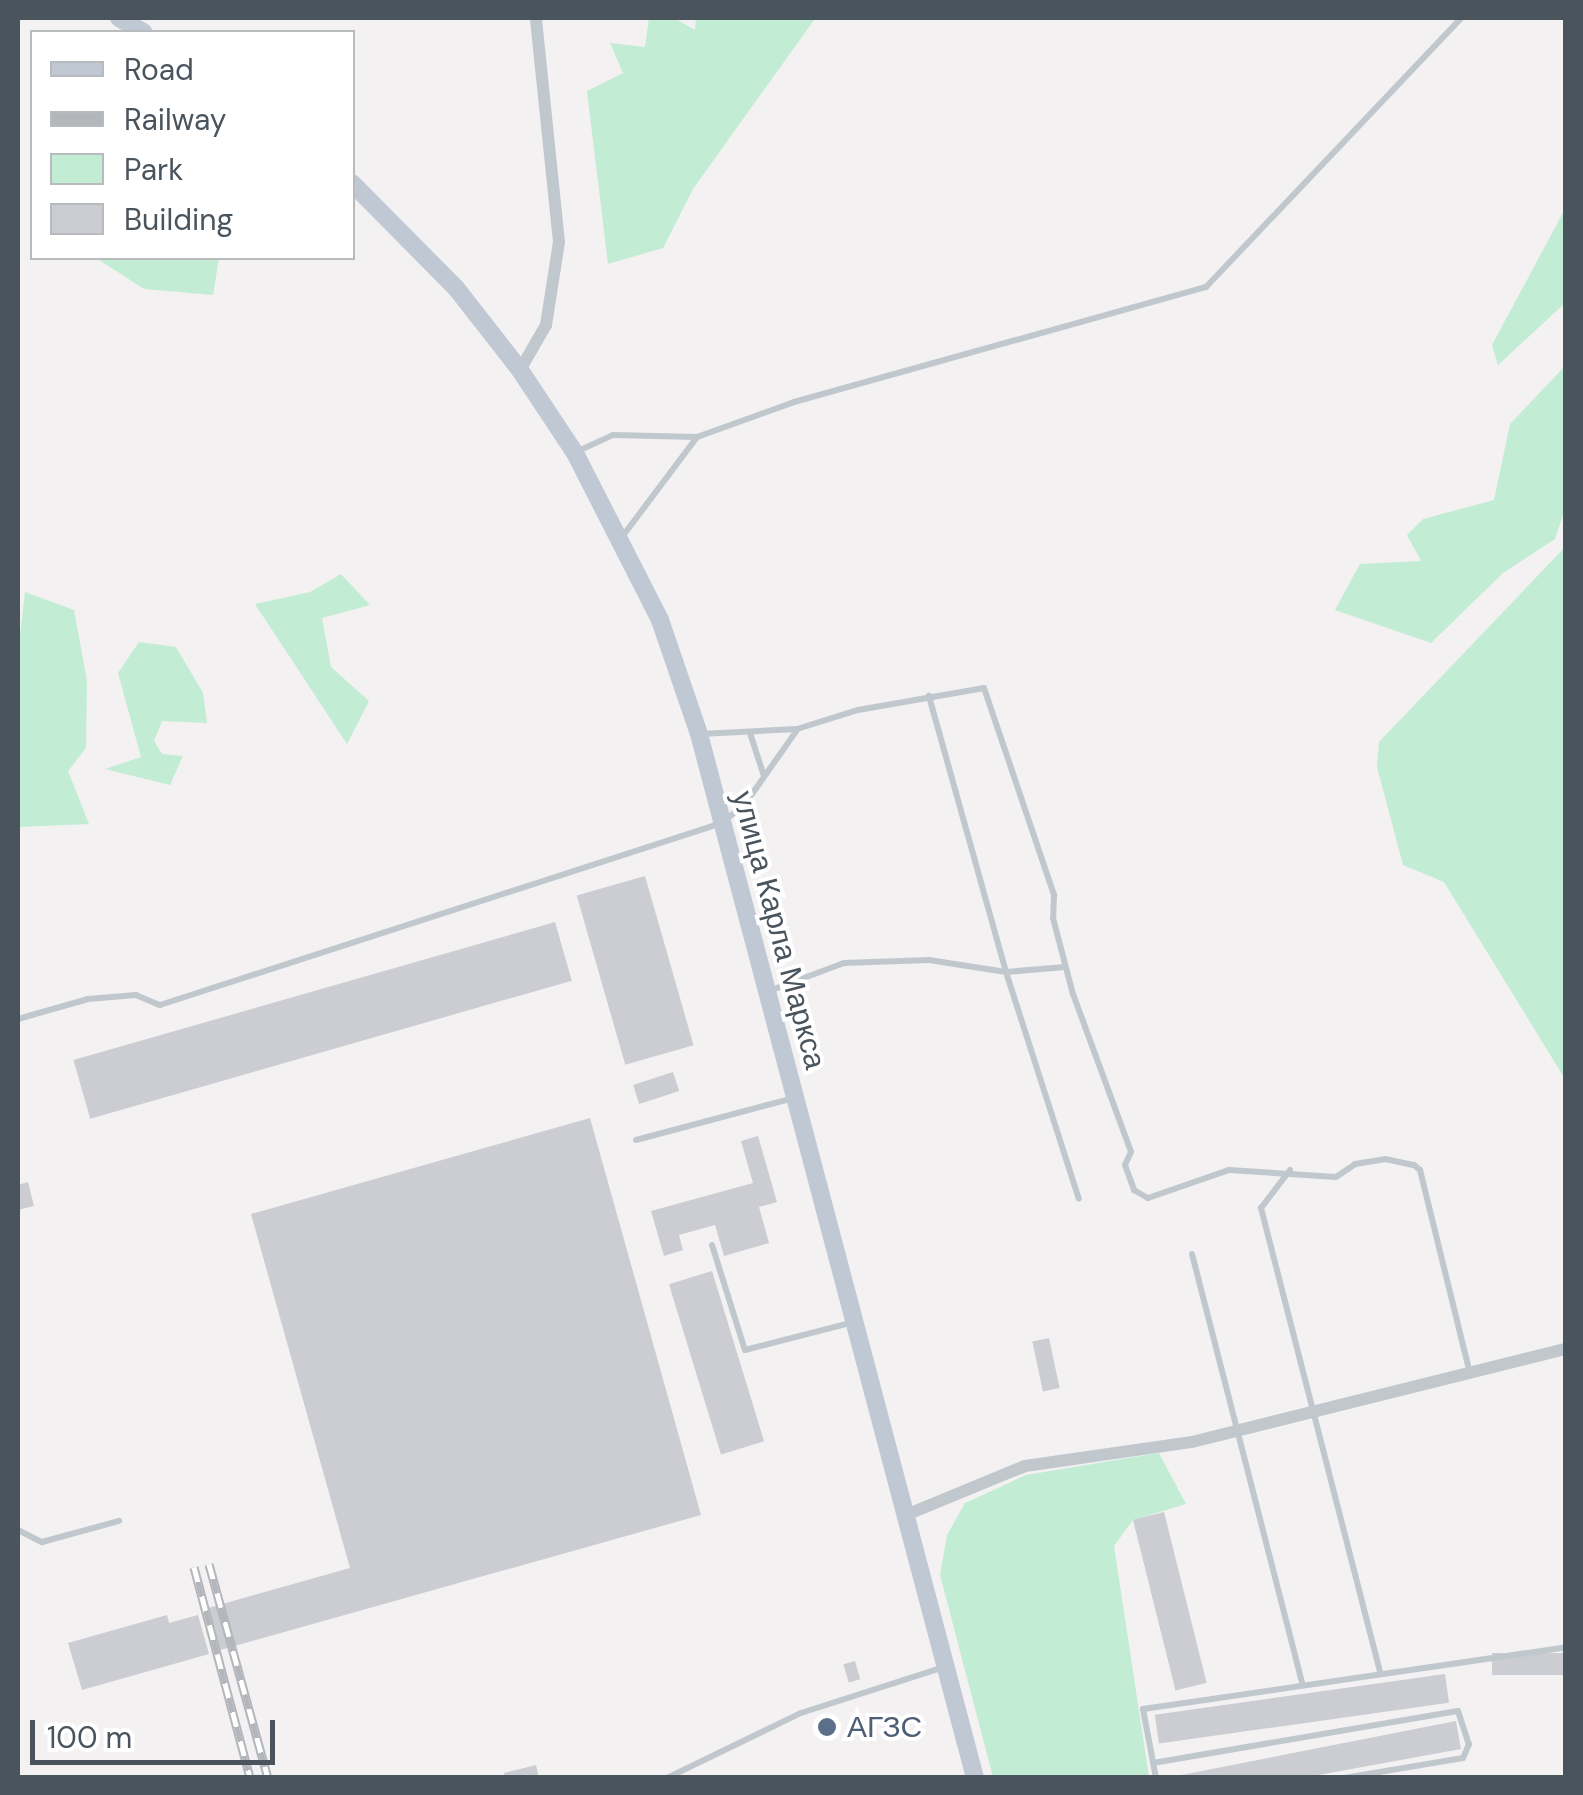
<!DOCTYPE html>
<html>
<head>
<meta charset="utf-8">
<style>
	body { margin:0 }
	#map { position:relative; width:1583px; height:1795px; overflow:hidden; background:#f3f1f1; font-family:"DM Sans",sans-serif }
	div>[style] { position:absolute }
	.green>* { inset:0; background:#c3ecd4 }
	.building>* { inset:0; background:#cbcdd3; transform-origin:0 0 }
	.lane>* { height:6px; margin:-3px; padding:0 3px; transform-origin:3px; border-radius:3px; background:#c0c8ce }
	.street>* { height:12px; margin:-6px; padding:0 6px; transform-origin:6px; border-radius:6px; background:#c0c8ce }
	.secondary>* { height:18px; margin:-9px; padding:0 9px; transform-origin:9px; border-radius:9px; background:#c0c9d3 }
	.rail>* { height:9px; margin-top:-4.5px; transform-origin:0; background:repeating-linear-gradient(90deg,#fff 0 15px,#b3b6ba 0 30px); box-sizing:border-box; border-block:2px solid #b3b6ba }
	.dots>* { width:28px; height:28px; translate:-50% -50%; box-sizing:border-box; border:5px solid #fff; border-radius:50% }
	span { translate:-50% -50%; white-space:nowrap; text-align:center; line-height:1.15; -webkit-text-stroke:8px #fff; paint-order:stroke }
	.street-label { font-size:30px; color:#4a545d }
	.service-label { font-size:30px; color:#4e5e75 }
	.left { translate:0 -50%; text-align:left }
	.frame { position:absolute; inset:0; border:20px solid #4a545d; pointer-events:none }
	.legend { position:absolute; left:30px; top:30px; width:325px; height:230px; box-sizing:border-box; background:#fff; border:2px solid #b7bbbe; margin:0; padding:12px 18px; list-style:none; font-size:30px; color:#4a545d }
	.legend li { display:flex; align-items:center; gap:20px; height:50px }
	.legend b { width:50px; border:2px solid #b7bbbe }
	.scale { position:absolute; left:30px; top:1720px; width:245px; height:45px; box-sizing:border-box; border:5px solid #4a545d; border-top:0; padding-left:12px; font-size:30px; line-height:35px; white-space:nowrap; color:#4a545d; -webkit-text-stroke:8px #fff; paint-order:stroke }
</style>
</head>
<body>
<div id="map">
	<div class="green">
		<i style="clip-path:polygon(649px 18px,674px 18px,695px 30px,696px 18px,814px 20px,693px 189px,663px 248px,608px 264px,587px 91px,623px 73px,610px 43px,645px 47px)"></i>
		<i style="clip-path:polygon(1565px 209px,1565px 303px,1498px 365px,1492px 345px)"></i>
		<i style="clip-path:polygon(96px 258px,219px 258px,213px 295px,144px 289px)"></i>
		<i style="clip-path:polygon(1565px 366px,1565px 509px,1555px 539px,1503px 573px,1431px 643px,1335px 610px,1360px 564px,1421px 561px,1407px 535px,1423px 519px,1494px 500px,1510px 424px)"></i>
		<i style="clip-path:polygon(1565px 547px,1566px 1079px,1565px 1079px,1444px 882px,1403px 865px,1377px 767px,1379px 742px)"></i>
		<i style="clip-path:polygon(341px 574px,370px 605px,322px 618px,331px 667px,369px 701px,347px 744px,255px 604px,310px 592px)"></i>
		<i style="clip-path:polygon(25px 592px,74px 610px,87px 681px,86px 748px,68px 771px,89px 824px,18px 827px,18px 652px)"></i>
		<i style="clip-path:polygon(139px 642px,176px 647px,203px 693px,207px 723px,162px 721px,154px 741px,162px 754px,183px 756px,170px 785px,105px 769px,141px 757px,118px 673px)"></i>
		<i style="clip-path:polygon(1159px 1453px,1186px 1504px,1133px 1520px,1114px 1546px,1149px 1777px,993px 1777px,940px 1575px,947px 1535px,965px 1503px,1026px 1475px)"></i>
	</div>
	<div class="building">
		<i style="left:645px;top:876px;width:176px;height:71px;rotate:74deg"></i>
		<i style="left:555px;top:922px;width:61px;height:501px;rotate:74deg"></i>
		<i style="left:673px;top:1072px;width:20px;height:42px;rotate:72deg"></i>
		<i style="clip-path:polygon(590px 1118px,701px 1515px,220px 1650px,208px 1608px,350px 1568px,251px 1214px)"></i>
		<i style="clip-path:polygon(758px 1136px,777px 1202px,759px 1207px,769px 1243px,724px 1256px,715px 1225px,679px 1235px,683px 1250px,664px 1256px,651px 1211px,753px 1183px,741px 1141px)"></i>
		<i style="clip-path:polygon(28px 1182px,34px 1206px,18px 1210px,18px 1185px)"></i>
		<i style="left:712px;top:1271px;width:178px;height:45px;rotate:73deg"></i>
		<i style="left:1049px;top:1338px;width:51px;height:17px;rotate:78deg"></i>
		<i style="left:1164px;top:1512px;width:176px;height:32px;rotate:76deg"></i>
		<i style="clip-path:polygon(167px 1615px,169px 1623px,198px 1615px,209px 1654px,82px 1690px,68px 1643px)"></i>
		<i style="left:1566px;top:1653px;width:22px;height:74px;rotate:90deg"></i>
		<i style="left:855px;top:1661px;width:19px;height:12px;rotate:74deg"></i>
		<i style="left:1445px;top:1674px;width:29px;height:293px;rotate:82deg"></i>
		<i style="clip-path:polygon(1456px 1721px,1461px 1749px,1302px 1778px,1166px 1778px)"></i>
		<i style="clip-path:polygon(536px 1765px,539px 1778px,505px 1778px,504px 1773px)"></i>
	</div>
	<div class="lane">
		<i style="left:576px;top:452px;width:41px;rotate:-24.7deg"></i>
		<i style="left:613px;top:435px;width:84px;rotate:1.4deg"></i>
		<i style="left:622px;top:537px;width:125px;rotate:-53.1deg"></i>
		<i style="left:697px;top:437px;width:103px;rotate:-19.8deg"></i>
		<i style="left:794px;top:402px;width:428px;rotate:-15.6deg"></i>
		<i style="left:1206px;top:287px;width:371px;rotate:-46.5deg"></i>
		<i style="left:750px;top:733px;width:45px;rotate:72deg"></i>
		<i style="left:700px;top:734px;width:97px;rotate:-3deg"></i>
		<i style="left:797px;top:729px;width:64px;rotate:-17.3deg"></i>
		<i style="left:858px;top:710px;width:128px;rotate:-9.9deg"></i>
		<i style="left:984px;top:688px;width:219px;rotate:71.3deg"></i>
		<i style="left:1054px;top:895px;width:23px;rotate:92deg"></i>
		<i style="left:1053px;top:918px;width:79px;rotate:75.3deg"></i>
		<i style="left:1073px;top:994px;width:168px;rotate:69.8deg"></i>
		<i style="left:1131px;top:1152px;width:14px;rotate:115deg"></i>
		<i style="left:1125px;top:1165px;width:27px;rotate:70deg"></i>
		<i style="left:1134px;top:1190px;width:16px;rotate:30deg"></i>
		<i style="left:1148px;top:1198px;width:86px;rotate:-19.1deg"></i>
		<i style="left:1229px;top:1170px;width:107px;rotate:3.7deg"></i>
		<i style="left:1336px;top:1177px;width:23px;rotate:-34deg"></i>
		<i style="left:1355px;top:1164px;width:30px;rotate:-9deg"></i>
		<i style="left:1385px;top:1159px;width:30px;rotate:12deg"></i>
		<i style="left:1414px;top:1165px;width:8px;rotate:40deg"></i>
		<i style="left:1420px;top:1170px;width:209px;rotate:76.2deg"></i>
		<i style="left:1065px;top:967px;width:59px;rotate:175.2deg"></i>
		<i style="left:1006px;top:972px;width:238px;rotate:72.2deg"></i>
		<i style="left:769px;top:991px;width:80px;rotate:-20.5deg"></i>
		<i style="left:844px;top:963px;width:85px;rotate:-2deg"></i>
		<i style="left:929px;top:960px;width:78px;rotate:8.9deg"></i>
		<i style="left:1006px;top:972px;width:287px;rotate:-105.6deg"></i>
		<i style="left:18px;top:1019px;width:73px;rotate:-15.9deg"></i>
		<i style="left:88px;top:999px;width:48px;rotate:-4.8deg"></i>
		<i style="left:136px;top:995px;width:26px;rotate:23deg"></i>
		<i style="left:160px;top:1005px;width:591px;rotate:-17.94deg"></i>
		<i style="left:722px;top:823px;width:30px;rotate:-40deg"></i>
		<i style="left:745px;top:804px;width:90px;rotate:-54.9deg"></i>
		<i style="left:636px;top:1140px;width:163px;rotate:-14.9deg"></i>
		<i style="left:1290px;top:1170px;width:48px;rotate:127.3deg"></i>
		<i style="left:1261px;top:1208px;width:481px;rotate:75.6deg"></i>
		<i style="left:712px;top:1245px;width:110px;rotate:72.6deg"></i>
		<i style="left:745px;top:1350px;width:108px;rotate:-14.4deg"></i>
		<i style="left:1192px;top:1254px;width:445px;rotate:75.6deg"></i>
		<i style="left:18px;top:1530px;width:27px;rotate:27deg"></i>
		<i style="left:42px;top:1542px;width:80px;rotate:-15.3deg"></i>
		<i style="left:1153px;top:1763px;width:309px;rotate:-9.7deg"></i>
		<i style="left:1458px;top:1711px;width:35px;rotate:72deg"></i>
		<i style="left:1469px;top:1744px;width:15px;rotate:113deg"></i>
		<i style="left:1463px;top:1758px;width:122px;rotate:170.5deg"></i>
		<i style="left:667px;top:1778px;width:149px;rotate:-25.9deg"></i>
		<i style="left:801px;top:1713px;width:150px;rotate:-17.8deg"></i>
		<i style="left:1156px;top:1778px;width:70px;rotate:-100.7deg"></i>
		<i style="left:1143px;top:1709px;width:428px;rotate:-8.3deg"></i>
	</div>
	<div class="street">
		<i style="left:520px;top:370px;width:52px;rotate:-60deg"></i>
		<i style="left:546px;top:325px;width:84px;rotate:-81.1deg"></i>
		<i style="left:559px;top:242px;width:225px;rotate:-95.9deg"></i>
		<i style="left:906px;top:1515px;width:129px;rotate:-22.4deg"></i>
		<i style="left:1025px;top:1466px;width:169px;rotate:-8.2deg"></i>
		<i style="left:1192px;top:1442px;width:385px;rotate:-14deg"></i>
	</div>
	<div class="secondary">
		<i style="left:119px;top:18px;width:28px;rotate:30deg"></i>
		<i style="left:352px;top:183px;width:148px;rotate:45.3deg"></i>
		<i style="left:456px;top:288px;width:104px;rotate:52deg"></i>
		<i style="left:520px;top:370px;width:100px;rotate:56.5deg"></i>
		<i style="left:575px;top:453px;width:187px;rotate:63deg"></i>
		<i style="left:660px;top:620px;width:120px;rotate:71.1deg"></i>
		<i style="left:699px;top:734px;width:1080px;rotate:75.19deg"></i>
	</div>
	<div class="rail">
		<i style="left:209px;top:1564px;width:222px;rotate:74.6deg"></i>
		<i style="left:194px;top:1567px;width:218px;rotate:75.1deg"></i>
	</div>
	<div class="dots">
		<i style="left:827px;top:1727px;background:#5c6f8a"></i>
	</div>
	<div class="street-label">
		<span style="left:779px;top:930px;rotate:75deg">улица Карла Маркса</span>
	</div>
	<div class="service-label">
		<span class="left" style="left:847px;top:1727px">АГЗС</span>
	</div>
	<div class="frame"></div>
	<ul class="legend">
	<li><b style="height:12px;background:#c0c9d3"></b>Road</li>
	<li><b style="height:12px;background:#b3b6ba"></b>Railway</li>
	<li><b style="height:28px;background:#c3ecd4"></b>Park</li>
	<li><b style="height:28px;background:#cbcdd3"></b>Building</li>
	</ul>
	<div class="scale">100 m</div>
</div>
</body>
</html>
